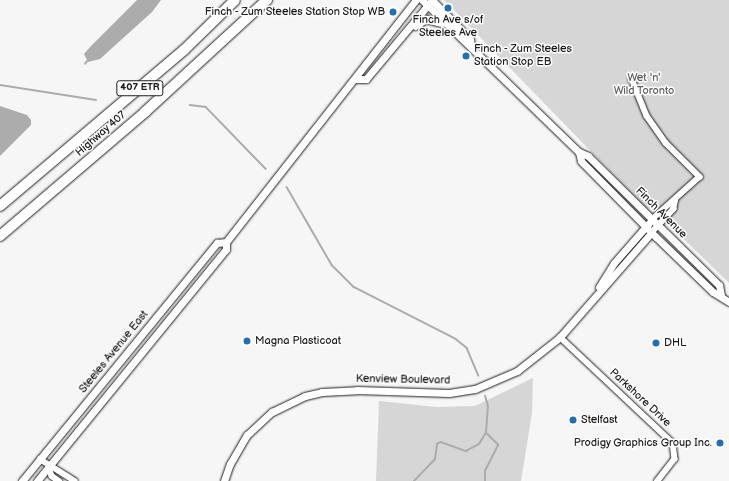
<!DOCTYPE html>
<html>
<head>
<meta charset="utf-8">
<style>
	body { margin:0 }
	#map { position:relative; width:729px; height:481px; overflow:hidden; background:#f6f6f6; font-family:"Balsamiq Sans",sans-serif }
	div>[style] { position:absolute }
	.green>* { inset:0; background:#d6d6d6 }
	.water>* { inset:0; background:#acacac }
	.stream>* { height:1.5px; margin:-0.75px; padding:0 0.75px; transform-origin:0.75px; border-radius:0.75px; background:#acacac }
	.roads { filter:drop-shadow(0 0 1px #1c1c1c) drop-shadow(0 0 1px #1c1c1c) }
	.street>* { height:5.5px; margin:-2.75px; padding:0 2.75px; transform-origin:2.75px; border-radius:2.75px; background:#fff }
	.secondary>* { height:7px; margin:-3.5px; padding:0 3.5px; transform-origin:3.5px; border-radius:3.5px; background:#fff }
	.highway>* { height:10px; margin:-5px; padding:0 5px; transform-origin:5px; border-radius:5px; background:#fff }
	.dots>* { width:11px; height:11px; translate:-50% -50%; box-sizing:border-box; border:2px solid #fff; border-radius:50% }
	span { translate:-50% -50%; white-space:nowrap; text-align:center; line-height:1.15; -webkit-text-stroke:3px #fff; paint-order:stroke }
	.shield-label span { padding:1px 3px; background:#fff; border:1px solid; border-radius:3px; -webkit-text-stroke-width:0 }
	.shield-label { font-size:10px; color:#1c1c1c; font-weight:700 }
	.poi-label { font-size:11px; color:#1c1c1c }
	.right { translate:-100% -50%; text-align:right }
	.left { translate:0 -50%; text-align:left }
	.park-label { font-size:11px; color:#5d5d5d }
	.street-label { font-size:11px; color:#1c1c1c }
</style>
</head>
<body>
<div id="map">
	<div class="green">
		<i style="clip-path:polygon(444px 0,729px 0,729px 283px,654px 210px,645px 207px)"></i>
		<i style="clip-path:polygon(533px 378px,532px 413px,521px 481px,376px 481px,379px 401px,436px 407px,475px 406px)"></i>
	</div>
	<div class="water">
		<i style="clip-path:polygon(137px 0,161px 0,152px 12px,100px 59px,88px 62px,84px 54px,90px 47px)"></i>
		<i style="clip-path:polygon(0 106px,27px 115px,31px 120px,31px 125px,0 156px)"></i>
	</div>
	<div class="stream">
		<i style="left:85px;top:64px;width:5px;rotate:-53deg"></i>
		<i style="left:0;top:85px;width:97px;rotate:8.9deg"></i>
		<i style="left:190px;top:105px;width:16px;rotate:7deg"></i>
		<i style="left:206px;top:107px;width:86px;rotate:45.9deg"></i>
		<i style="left:287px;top:187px;width:90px;rotate:60deg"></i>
		<i style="left:332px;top:265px;width:31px;rotate:45deg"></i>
		<i style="left:354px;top:287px;width:114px;rotate:27deg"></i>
		<i style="left:456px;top:339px;width:14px;rotate:39deg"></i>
		<i style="left:467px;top:348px;width:30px;rotate:67deg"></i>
		<i style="left:414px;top:481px;width:30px;rotate:-46deg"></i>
		<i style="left:435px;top:459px;width:15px;rotate:-82deg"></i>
		<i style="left:437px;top:444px;width:4px;rotate:-27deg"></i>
		<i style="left:441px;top:442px;width:27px;rotate:20deg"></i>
		<i style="left:466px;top:451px;width:15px;rotate:-28deg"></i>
		<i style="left:479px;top:444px;width:13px;rotate:-58deg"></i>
		<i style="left:486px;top:433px;width:26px;rotate:-86deg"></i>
		<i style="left:488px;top:407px;width:11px;rotate:-105deg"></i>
		<i style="left:485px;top:481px;width:10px;rotate:-90deg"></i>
		<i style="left:485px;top:471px;width:29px;rotate:-63deg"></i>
		<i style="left:498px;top:445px;width:17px;rotate:-135deg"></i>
	</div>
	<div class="roads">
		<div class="street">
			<i style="left:632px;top:79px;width:40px;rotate:68deg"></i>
			<i style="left:647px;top:116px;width:33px;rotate:55deg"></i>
			<i style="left:666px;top:143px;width:48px;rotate:45deg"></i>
			<i style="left:700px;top:177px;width:64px;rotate:138.1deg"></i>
			<i style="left:651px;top:233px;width:33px;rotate:-47deg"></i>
			<i style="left:673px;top:209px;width:8px;rotate:-76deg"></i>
			<i style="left:560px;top:337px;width:155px;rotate:43.2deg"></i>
			<i style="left:673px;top:443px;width:16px;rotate:83deg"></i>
			<i style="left:675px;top:459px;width:28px;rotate:128deg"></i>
			<i style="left:40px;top:459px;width:41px;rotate:32.2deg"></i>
			<i style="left:49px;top:467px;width:9px;rotate:72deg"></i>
			<i style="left:52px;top:476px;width:9px;rotate:36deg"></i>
		</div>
		<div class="secondary">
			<i style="left:422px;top:0;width:219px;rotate:44.1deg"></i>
			<i style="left:579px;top:152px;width:10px;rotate:24deg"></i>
			<i style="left:588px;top:156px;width:184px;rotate:44.6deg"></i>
			<i style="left:719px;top:285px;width:10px;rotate:79deg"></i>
			<i style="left:432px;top:0;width:54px;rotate:45.7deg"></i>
			<i style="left:470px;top:39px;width:6px;rotate:81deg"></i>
			<i style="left:415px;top:26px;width:13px;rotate:-32deg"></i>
			<i style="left:426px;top:19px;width:16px;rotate:15deg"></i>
			<i style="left:355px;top:79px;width:11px"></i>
			<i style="left:366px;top:79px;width:103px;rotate:-50.1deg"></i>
			<i style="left:579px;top:152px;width:9px;rotate:77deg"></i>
			<i style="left:581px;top:161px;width:107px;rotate:45.4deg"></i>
			<i style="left:656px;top:237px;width:79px;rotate:44deg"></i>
			<i style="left:713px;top:292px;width:19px;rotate:32deg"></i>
			<i style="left:599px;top:287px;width:28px;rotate:-58deg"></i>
			<i style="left:614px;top:263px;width:53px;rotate:-48.8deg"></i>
			<i style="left:22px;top:481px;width:308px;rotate:-50.7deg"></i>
			<i style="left:217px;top:243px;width:9px;rotate:-6deg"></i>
			<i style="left:37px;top:481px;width:299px;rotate:-50.8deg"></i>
			<i style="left:226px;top:249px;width:7px;rotate:-90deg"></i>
			<i style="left:226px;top:242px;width:308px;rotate:-51.9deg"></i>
			<i style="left:224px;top:481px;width:18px;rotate:-71deg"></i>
			<i style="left:230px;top:464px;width:34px;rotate:-60deg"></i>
			<i style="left:247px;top:435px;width:34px;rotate:-43deg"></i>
			<i style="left:272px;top:412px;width:37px;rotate:-26deg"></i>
			<i style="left:305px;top:396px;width:17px;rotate:-13deg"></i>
			<i style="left:322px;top:392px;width:35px;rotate:-3deg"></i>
			<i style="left:357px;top:390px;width:92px;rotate:1.9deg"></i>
			<i style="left:449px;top:393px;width:26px;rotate:-9deg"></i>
			<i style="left:475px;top:389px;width:46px;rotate:-23.2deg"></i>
			<i style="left:517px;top:371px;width:55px;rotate:-38.3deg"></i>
			<i style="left:560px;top:337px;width:138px;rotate:-48.8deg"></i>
		</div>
		<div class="highway">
			<i style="left:0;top:206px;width:241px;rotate:-40.3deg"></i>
			<i style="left:184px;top:50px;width:71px;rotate:-44.4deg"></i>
			<i style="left:0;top:236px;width:191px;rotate:-40.5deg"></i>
			<i style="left:145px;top:112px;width:166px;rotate:-42.6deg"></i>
		</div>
	</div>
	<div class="dots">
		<i style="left:448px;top:8px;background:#1f6fb2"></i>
		<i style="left:393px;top:12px;background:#1f6fb2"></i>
		<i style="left:466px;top:56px;background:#1f6fb2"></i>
		<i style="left:247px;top:341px;background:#1f6fb2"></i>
		<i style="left:656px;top:343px;background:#1f6fb2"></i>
		<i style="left:573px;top:420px;background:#1f6fb2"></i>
		<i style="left:720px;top:443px;background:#1f6fb2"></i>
	</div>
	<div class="shield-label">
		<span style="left:140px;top:88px">407 ETR</span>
	</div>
	<div class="poi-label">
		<span class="right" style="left:385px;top:12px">Finch - Zum Steeles Station Stop WB</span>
		<span style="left:448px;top:27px">Finch Ave s/of<br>Steeles Ave</span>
		<span class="left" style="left:474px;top:56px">Finch - Zum Steeles<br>Station Stop EB</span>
		<span class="left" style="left:255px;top:341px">Magna Plasticoat</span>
		<span class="left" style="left:664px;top:343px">DHL</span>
		<span class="left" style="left:581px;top:420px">Stelfast</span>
		<span class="right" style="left:712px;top:443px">Prodigy Graphics Group Inc.</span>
	</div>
	<div class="park-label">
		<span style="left:644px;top:85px">Wet 'n'<br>Wild Toronto</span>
	</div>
	<div class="street-label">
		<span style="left:101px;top:134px;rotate:-41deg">Highway 407</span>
		<span style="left:661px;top:213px;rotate:45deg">Finch Avenue</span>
		<span style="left:114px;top:352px;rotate:-51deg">Steeles Avenue East</span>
		<span style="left:403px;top:380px;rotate:1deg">Kenview Boulevard</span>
		<span style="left:640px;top:398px;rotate:43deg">Parkshore Drive</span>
	</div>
</div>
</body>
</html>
